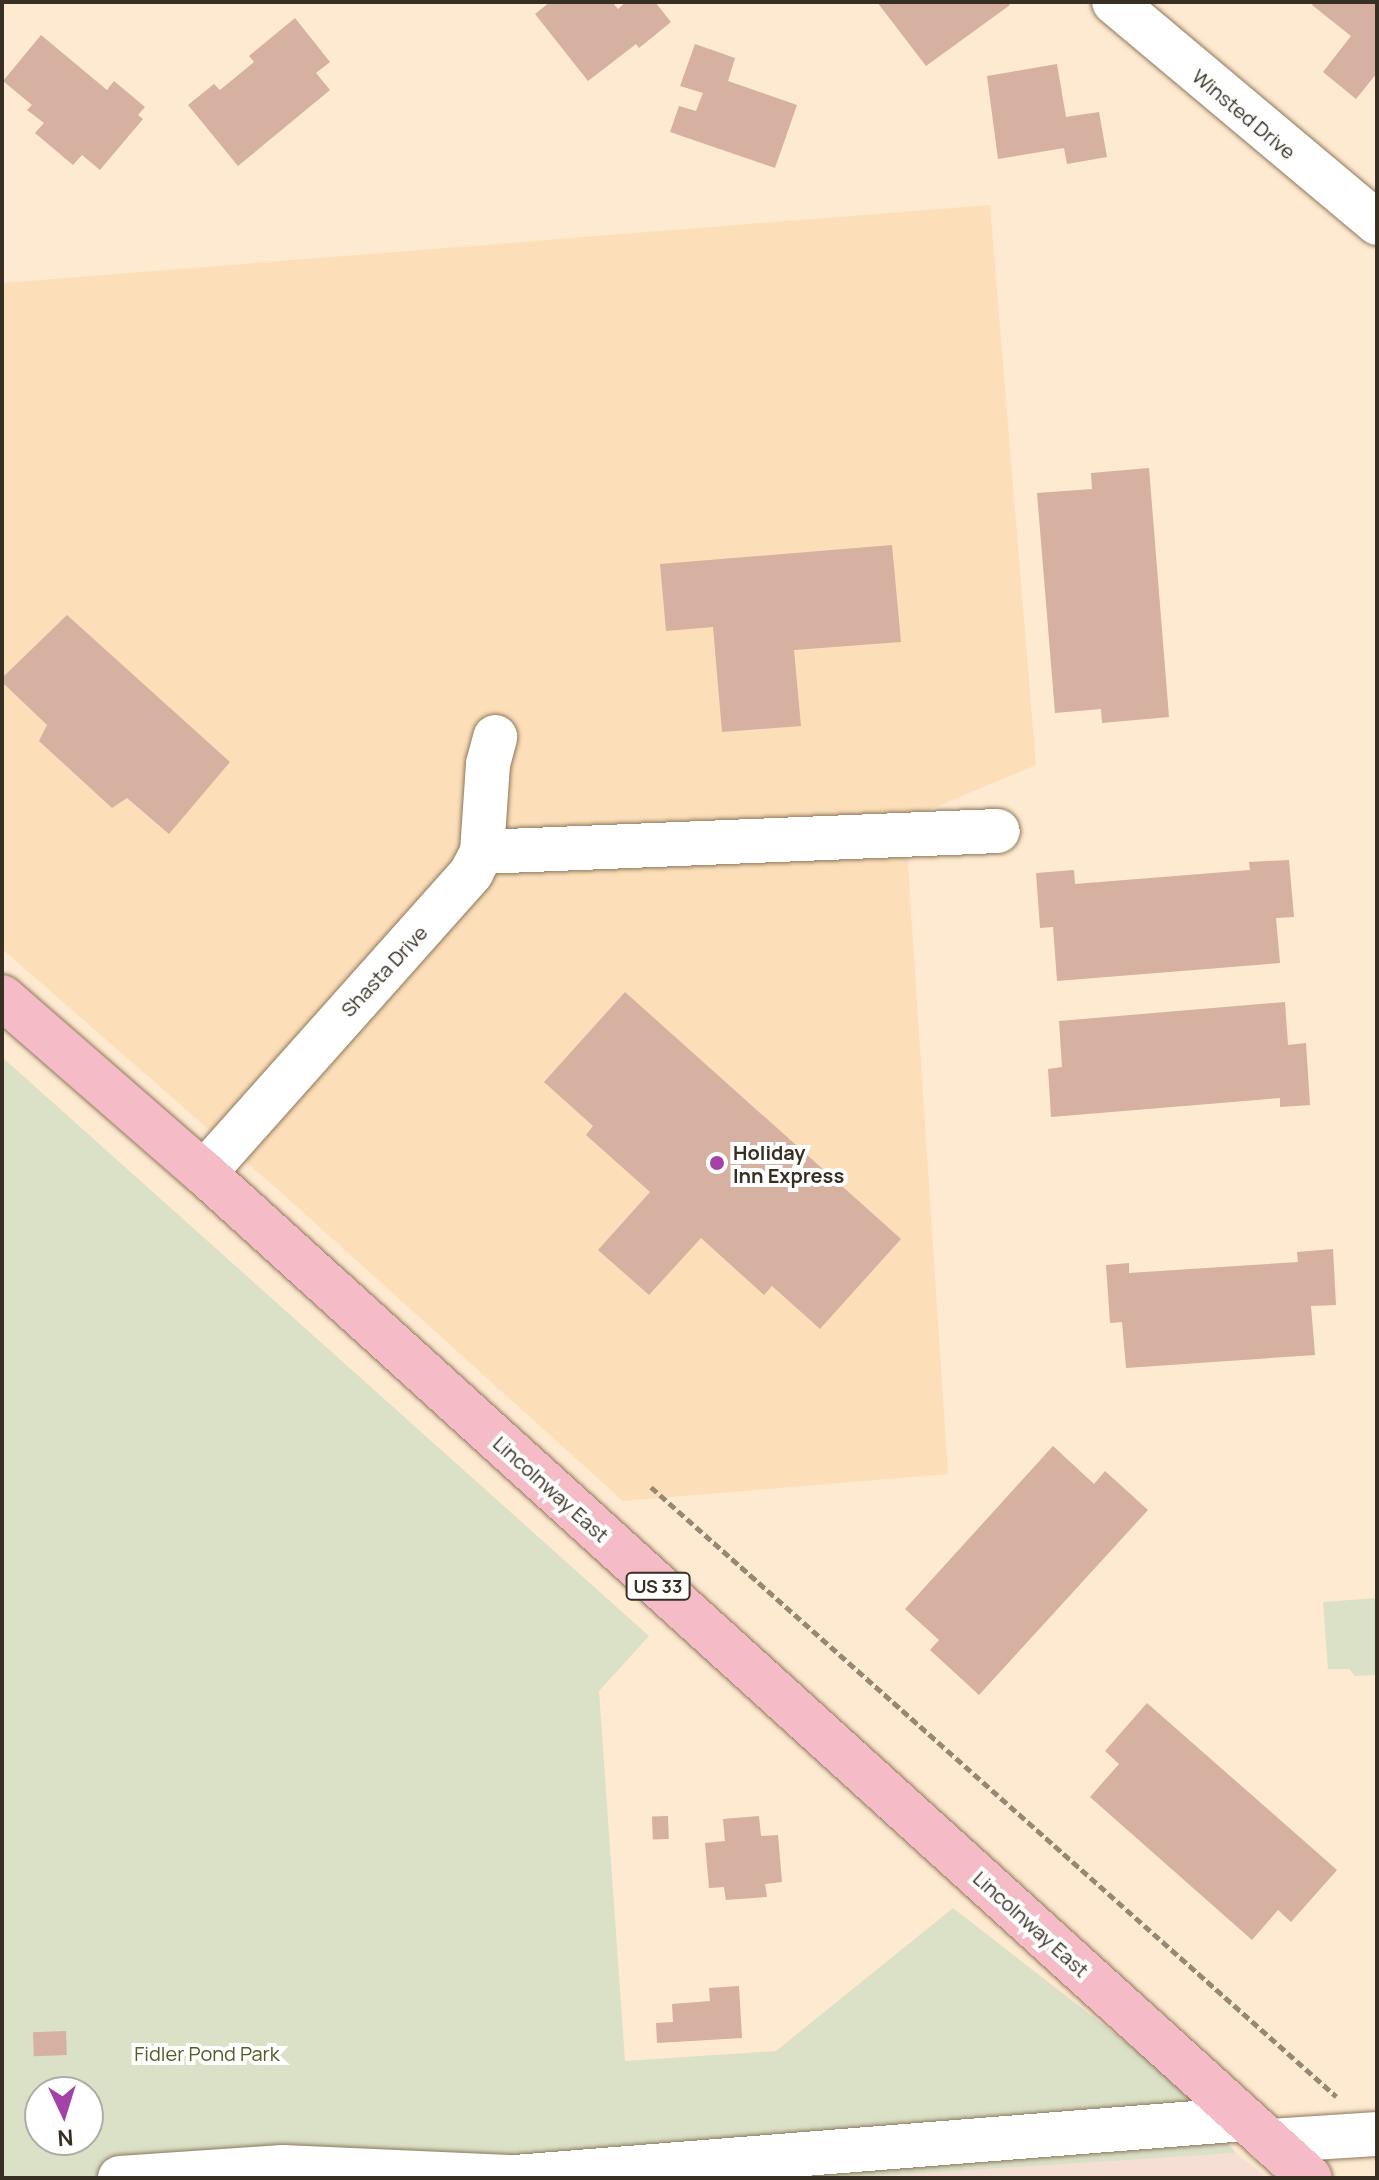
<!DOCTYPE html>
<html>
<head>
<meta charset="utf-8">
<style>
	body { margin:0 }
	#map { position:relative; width:1379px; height:2180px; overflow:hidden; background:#feead1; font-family:Manrope,sans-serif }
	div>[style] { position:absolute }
	.built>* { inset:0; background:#fcdfb9 }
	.industrial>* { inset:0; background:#f5ded3 }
	.green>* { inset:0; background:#dae1c7 }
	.building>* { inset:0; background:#d6b0a0; transform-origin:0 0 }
	.path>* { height:5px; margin-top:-2.5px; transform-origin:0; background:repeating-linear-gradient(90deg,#978876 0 8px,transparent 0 12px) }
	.roads { filter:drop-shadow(0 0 2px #8d775b) drop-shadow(0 0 2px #8d775b) }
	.minor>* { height:44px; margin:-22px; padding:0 22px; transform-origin:22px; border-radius:22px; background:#fff }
	.highway>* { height:44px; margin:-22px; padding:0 22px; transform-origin:22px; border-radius:22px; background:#f5bbc7 }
	.dots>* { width:22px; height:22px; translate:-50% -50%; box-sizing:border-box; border:4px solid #fff; border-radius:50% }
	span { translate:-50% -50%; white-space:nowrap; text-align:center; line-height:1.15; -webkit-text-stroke:8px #fff; paint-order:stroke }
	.shield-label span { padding:2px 6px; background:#fff; border:2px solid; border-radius:6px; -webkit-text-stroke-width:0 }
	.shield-label { font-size:18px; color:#382f23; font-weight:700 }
	.street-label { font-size:20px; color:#382f23 }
	.poi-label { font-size:20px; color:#382f23; font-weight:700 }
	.left { translate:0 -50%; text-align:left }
	.park-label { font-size:20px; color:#535e26 }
	.frame { position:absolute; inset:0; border:4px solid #382f23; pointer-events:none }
	.north { position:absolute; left:24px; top:2076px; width:80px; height:80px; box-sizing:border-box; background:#fff; border:2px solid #afaca7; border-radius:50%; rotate:176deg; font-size:22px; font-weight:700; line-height:32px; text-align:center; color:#382f23 }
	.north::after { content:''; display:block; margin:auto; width:28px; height:36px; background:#a442a8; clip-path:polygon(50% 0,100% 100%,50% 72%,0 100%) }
</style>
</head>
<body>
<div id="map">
	<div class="built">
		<i style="clip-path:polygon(990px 205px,1036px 765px,905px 820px,948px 1474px,623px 1501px,275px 1187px,2px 949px,2px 283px)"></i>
	</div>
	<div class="industrial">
		<i style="clip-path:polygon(1236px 2153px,1267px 2178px,847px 2178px)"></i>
	</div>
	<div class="green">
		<i style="clip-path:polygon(evenodd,2px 1057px,649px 1636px,599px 1691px,625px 2061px,776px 2051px,953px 1908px,1182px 2086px,1236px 2153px,847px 2178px,2px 2178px,2px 1057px,40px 2092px,88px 2092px,88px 2140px,40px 2140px,40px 2092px)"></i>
		<i style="clip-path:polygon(1377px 1598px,1377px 1675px,1355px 1676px,1349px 1669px,1328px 1669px,1323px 1602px)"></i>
	</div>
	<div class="building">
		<i style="clip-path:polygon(550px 2px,612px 2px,618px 9px,626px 2px,655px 2px,671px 22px,639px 48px,636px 44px,588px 81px,535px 14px)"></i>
		<i style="clip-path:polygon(877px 2px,1008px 2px,1010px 5px,926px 66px)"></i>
		<i style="clip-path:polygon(1314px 2px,1377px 2px,1377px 73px,1356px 99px,1323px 72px,1351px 36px,1312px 5px)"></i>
		<i style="clip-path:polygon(295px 18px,330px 62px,316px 73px,330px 90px,238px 166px,188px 105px,214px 84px,220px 90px,254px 62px,249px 56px)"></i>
		<i style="clip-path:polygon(41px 35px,107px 90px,114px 81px,145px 107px,138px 115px,143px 119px,100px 170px,82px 155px,73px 165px,35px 133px,44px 123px,27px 110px,32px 105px,3px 81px)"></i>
		<i style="clip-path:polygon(695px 44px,735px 58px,728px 81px,797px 105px,775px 168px,670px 132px,679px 106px,696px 111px,703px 93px,680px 86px)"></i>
		<i style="clip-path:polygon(1057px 64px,1066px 117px,1099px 112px,1107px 157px,1067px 164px,1064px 148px,998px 159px,987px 76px)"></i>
		<i style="clip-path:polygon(1149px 468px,1169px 717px,1102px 723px,1101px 709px,1055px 713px,1037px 493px,1092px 489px,1091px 473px)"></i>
		<i style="clip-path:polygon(892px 545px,901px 642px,794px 650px,801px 726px,722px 732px,713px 627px,666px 631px,660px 564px)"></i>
		<i style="clip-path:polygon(67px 615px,230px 762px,169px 834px,127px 798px,112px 808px,39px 741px,47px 725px,2px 682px,2px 678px)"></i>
		<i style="clip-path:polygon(1289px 860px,1294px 917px,1276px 918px,1280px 963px,1057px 981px,1053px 927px,1040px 928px,1036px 873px,1074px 870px,1075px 884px,1250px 870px,1249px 862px)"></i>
		<i style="clip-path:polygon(625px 992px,901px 1239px,820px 1329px,772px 1286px,764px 1295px,701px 1238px,649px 1295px,598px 1250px,650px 1192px,586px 1135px,593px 1126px,544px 1082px)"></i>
		<i style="clip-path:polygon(1285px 1002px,1288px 1045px,1306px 1043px,1310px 1105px,1280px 1107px,1280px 1098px,1051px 1117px,1048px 1069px,1062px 1067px,1059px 1021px)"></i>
		<i style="clip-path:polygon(1333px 1249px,1336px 1305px,1311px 1306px,1315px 1355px,1126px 1368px,1122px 1322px,1110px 1323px,1106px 1265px,1129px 1263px,1129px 1273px,1298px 1262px,1297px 1252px)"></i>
		<i style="clip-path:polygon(1053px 1446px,1094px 1484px,1105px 1471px,1148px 1510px,979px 1695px,930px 1650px,939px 1640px,905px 1609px)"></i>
		<i style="clip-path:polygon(1147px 1703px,1337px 1870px,1291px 1922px,1278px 1910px,1252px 1940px,1090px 1797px,1119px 1764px,1105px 1751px)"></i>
		<i style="left:668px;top:1816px;width:23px;height:16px;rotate:88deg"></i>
		<i style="clip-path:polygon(759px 1816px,761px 1836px,778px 1835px,782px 1882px,765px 1884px,767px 1897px,726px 1900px,724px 1887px,709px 1888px,705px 1843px,725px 1841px,723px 1819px)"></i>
		<i style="clip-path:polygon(739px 1986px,742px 2038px,657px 2043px,656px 2023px,673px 2022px,672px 2004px,710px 2001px,709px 1988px)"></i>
		<i style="left:66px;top:2031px;width:24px;height:33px;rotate:88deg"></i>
	</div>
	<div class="path">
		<i style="left:651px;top:1487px;width:917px;rotate:41.64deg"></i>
	</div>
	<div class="roads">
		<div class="minor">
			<i style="left:1114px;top:2px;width:344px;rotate:40deg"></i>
			<i style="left:482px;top:852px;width:516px;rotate:-2.33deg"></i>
			<i style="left:204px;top:1173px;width:402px;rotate:-48.3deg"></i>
			<i style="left:471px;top:873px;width:24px;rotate:-62deg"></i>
			<i style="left:482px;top:852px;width:88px;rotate:-86.1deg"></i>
			<i style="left:488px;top:764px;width:28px;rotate:-75deg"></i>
			<i style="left:1269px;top:2141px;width:108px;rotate:-3.7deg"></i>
			<i style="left:120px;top:2178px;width:163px;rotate:-3.9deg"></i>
			<i style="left:283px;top:2167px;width:232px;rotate:2.5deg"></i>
			<i style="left:515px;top:2177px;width:732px;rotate:-4.54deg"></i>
		</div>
		<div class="highway">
			<i style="left:2px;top:997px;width:268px;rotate:41.1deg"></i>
			<i style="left:204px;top:1173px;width:1494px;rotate:42.26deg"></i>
		</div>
	</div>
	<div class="dots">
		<i style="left:717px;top:1163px;background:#a442a8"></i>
	</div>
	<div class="shield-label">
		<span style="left:658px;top:1586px">US 33</span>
	</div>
	<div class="street-label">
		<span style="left:1244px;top:114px;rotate:40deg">Winsted Drive</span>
		<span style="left:384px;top:971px;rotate:-47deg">Shasta Drive</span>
		<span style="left:551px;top:1489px;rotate:42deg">Lincolnway East</span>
		<span style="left:1031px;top:1924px;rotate:42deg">Lincolnway East</span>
	</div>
	<div class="poi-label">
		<span class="left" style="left:733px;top:1164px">Holiday<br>Inn Express</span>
	</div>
	<div class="park-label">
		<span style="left:207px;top:2053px">Fidler Pond Park</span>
	</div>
	<div class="frame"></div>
	<div class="north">N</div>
</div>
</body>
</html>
